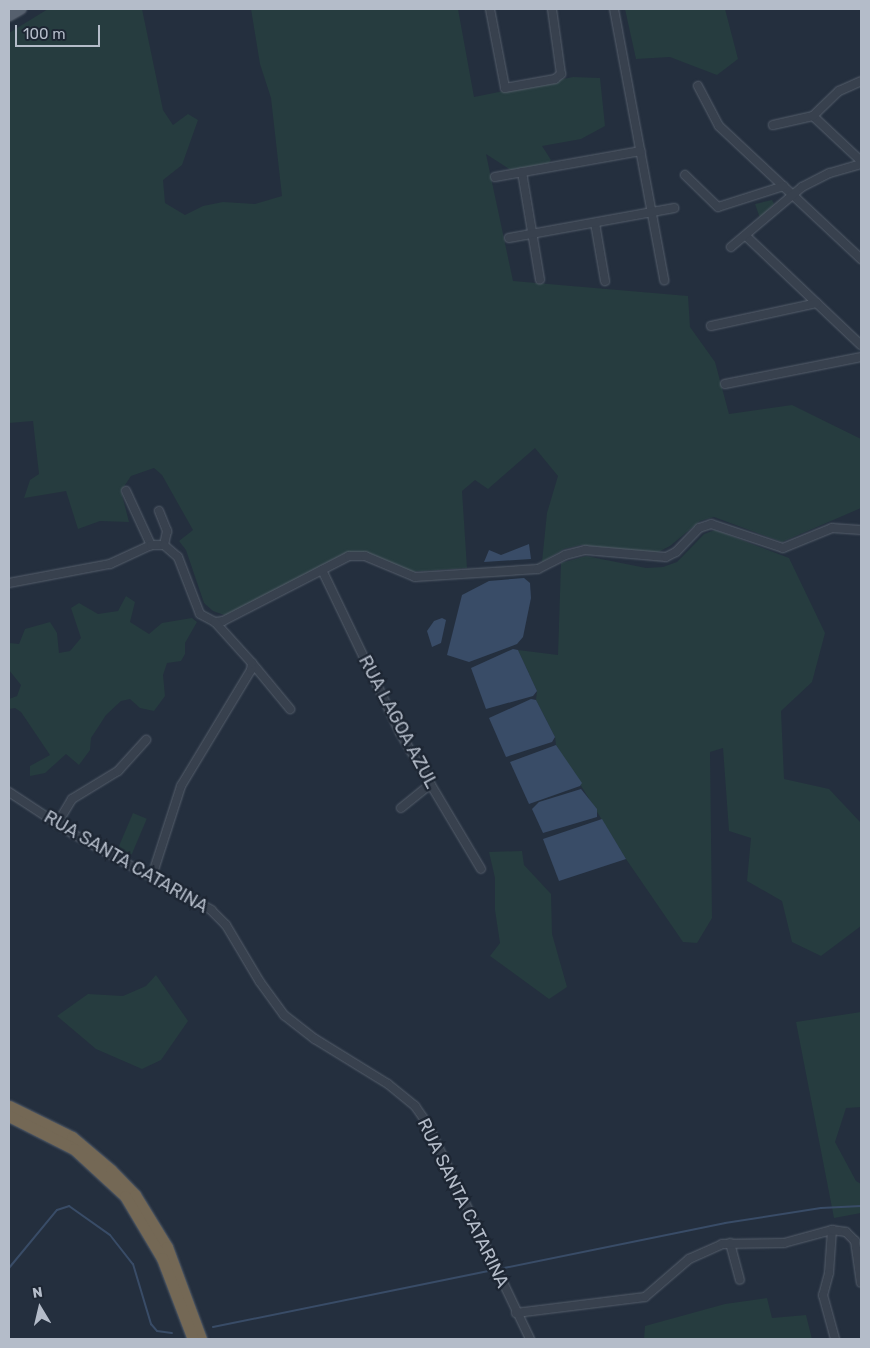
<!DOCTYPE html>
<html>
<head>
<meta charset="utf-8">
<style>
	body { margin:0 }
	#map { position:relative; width:870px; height:1348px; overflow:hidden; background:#242f3e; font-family:Rubik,sans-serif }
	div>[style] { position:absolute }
	.green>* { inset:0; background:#263c3f; transform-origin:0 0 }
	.water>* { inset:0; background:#394c67 }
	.stream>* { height:2px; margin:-1px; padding:0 1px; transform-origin:1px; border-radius:1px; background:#394c67 }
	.roads { filter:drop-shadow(0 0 1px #565f6c) drop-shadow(0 0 1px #565f6c) }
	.minor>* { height:8px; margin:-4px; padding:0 4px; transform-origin:4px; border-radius:4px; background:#38414e }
	.major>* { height:10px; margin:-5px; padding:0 5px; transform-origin:5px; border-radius:5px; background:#56606e }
	.highway>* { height:11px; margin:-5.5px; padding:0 5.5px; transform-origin:5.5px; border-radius:5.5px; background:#746855 }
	span { translate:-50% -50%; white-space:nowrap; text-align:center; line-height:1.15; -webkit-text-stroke:5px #1d2633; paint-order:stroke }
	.street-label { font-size:18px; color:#b4bcc9 }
	.frame { position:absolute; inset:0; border:10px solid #b4bcc9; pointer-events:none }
	.north { position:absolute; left:15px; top:1283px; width:50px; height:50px; -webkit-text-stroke:4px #1d2633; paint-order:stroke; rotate:351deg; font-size:14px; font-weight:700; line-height:20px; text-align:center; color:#b4bcc9 }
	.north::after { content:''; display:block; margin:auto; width:18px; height:22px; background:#b4bcc9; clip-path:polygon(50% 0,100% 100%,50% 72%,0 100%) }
	.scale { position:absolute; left:15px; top:25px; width:85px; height:22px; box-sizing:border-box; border:2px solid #b4bcc9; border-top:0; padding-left:6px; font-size:15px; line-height:18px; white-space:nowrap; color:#b4bcc9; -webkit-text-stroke:4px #1d2633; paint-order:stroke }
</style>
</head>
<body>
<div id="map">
	<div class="green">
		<i style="clip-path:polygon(48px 9px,142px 9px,163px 110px,173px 125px,188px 114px,198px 120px,182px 165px,163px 180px,165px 203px,185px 215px,203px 206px,223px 202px,255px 204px,282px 196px,271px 98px,260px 64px,251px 9px,458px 9px,474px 97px,573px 77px,600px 78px,605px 126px,581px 139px,542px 146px,551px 160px,547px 166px,514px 172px,486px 154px,513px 281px,688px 296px,690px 327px,715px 362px,729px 414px,792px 405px,861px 439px,861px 508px,782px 542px,714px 517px,700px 521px,670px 546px,656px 553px,581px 545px,564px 549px,542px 562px,547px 513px,558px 476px,535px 448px,488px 489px,475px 480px,462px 491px,467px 568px,408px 572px,365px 552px,347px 552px,227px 616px,213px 611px,204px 603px,186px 550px,179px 541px,193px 530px,162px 475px,154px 468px,131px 476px,121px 491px,129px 522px,100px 521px,78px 529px,66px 491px,24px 498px,30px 480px,39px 474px,33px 421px,9px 423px,9px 33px)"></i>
		<i style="clip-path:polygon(625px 9px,725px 9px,738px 59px,717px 75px,670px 57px,636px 59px)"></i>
		<i style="clip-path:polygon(772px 200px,774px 204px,760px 218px,755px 204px)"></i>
		<i style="clip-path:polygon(715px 530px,789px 558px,825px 633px,812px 682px,781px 711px,784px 779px,829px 789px,861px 823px,861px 926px,821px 956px,792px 942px,782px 901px,747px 881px,751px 838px,729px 831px,723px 748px,710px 752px,712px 918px,697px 943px,683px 942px,626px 859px,556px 745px,555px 737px,536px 700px,537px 691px,518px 650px,558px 655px,561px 563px,586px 556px,646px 568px,663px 567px,677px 562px,704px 534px)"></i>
		<i style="clip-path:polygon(126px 596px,135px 602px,130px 622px,149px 634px,162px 623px,192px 618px,197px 622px,185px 643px,185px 654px,181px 661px,167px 663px,163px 675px,165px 696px,154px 711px,140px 708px,130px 699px,121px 701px,106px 715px,91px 738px,90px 750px,79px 765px,66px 754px,45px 773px,30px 776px,30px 766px,50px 755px,21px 712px,15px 708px,9px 709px,9px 699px,17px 696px,21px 685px,9px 670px,9px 643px,19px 644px,25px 629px,50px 622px,57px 633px,59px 653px,70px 651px,81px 638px,71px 608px,79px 603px,98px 614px,118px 611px)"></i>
		<i style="left:133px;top:813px;width:15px;height:39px;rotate:23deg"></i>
		<i style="clip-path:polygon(522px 851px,524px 865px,551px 894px,552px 934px,567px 987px,549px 999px,490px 956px,500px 943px,495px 910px,495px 878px,489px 852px)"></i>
		<i style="clip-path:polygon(156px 975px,188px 1021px,161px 1060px,142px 1069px,96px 1049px,57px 1016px,88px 994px,123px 996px,146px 986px)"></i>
		<i style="clip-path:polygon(861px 1012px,861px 1107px,846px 1108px,835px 1142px,856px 1181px,861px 1184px,861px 1213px,834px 1218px,796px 1022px)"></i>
		<i style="clip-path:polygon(767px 1298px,772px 1318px,806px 1315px,812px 1339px,644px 1339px,645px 1326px,725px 1304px)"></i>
	</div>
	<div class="water">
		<i style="clip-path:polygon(529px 544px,531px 559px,484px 562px,489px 550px,501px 555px)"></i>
		<i style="clip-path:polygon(524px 578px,530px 583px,531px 598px,523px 637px,517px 644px,469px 662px,447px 655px,462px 595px,489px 581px)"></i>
		<i style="clip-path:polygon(442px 618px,446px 620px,441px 643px,432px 647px,427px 631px,434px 621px)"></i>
		<i style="clip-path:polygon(513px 649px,518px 650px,537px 691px,533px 696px,486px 709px,471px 668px)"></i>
		<i style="clip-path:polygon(531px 699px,536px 700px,555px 737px,552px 742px,506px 757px,489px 718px)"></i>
		<i style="clip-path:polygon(556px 745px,582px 783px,580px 786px,529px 804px,510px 762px)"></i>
		<i style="clip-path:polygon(581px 789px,597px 809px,597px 817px,543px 833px,532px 809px,539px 802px)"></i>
		<i style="clip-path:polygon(602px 819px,626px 859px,559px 881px,543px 839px)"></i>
	</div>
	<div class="stream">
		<i style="left:9px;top:1268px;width:75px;rotate:-50.4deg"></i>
		<i style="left:57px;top:1210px;width:13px;rotate:-18deg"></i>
		<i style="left:69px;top:1206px;width:50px;rotate:35.3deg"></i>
		<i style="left:110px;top:1235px;width:37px;rotate:52deg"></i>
		<i style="left:133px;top:1264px;width:63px;rotate:73.3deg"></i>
		<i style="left:151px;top:1324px;width:9px;rotate:49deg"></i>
		<i style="left:157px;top:1331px;width:15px;rotate:8deg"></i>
		<i style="left:504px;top:1268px;width:226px;rotate:-11.5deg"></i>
		<i style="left:725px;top:1223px;width:97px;rotate:-8.9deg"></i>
		<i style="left:821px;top:1208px;width:40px;rotate:-2.9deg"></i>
		<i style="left:213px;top:1327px;width:281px;rotate:-11.5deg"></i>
	</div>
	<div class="roads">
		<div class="minor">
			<i style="left:490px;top:9px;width:80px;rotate:79.2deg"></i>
			<i style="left:505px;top:88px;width:51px;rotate:-10.2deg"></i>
			<i style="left:555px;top:79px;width:8px;rotate:-40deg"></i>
			<i style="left:561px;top:74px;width:66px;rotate:-97.9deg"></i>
			<i style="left:614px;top:9px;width:276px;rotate:79.5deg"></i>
			<i style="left:698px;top:86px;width:45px;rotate:62.3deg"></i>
			<i style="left:719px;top:126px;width:195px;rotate:43.1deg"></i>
			<i style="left:813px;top:116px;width:66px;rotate:43.2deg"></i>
			<i style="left:773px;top:125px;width:41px;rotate:-12.7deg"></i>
			<i style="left:813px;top:116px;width:36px;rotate:-44deg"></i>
			<i style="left:839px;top:91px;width:24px;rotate:-24deg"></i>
			<i style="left:522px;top:172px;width:109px;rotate:80.5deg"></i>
			<i style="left:685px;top:175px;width:46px;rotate:44.1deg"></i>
			<i style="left:718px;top:207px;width:69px;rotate:-17.7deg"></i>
			<i style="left:495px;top:177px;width:148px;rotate:-10.1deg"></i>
			<i style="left:595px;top:223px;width:59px;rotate:80.2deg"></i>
			<i style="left:746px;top:236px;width:158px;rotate:43.5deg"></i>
			<i style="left:509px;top:238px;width:168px;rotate:-10.3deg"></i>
			<i style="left:731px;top:247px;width:93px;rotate:-40.2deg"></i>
			<i style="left:802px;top:187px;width:31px;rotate:-27deg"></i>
			<i style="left:830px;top:173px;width:32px;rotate:-16deg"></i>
			<i style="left:711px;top:326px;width:108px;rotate:-12.2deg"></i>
			<i style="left:725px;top:384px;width:139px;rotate:-11.2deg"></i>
			<i style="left:126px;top:491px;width:60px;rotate:65.2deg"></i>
			<i style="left:159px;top:511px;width:22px;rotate:68deg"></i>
			<i style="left:167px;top:531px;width:14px;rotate:102deg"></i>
			<i style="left:322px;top:570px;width:181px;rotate:64.4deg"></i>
			<i style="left:400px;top:733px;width:158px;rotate:59.2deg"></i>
			<i style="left:9px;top:583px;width:103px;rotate:-10.7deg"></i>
			<i style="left:110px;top:564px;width:45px;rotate:-24.9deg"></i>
			<i style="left:151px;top:545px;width:13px"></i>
			<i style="left:164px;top:545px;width:18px;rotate:41deg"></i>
			<i style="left:178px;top:557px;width:61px;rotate:68.9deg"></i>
			<i style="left:200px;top:614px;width:17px;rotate:28deg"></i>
			<i style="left:215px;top:622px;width:8px;rotate:-7deg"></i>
			<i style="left:223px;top:621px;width:142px;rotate:-27.3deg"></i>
			<i style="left:349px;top:556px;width:16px"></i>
			<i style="left:365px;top:556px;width:54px;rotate:22.8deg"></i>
			<i style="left:415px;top:577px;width:123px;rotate:-3.7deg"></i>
			<i style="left:538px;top:569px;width:30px;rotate:-27deg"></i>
			<i style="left:565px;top:555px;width:21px;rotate:-14deg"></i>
			<i style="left:585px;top:550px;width:81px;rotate:4.9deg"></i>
			<i style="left:666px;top:557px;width:11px;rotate:-27deg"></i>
			<i style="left:676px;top:552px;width:33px;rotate:-46deg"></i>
			<i style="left:699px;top:528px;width:13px;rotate:-18deg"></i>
			<i style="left:711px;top:524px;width:76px;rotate:18.4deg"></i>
			<i style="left:783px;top:548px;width:53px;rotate:-22.2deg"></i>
			<i style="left:832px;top:528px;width:29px;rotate:4deg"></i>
			<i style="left:252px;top:663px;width:60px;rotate:50.4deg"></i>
			<i style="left:9px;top:792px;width:77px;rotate:33.3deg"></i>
			<i style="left:73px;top:834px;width:158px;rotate:28.8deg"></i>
			<i style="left:211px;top:910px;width:21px;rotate:45deg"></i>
			<i style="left:226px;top:925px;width:66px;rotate:59.2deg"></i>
			<i style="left:260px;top:982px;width:41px;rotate:54deg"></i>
			<i style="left:284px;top:1015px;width:39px;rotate:38deg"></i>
			<i style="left:315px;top:1039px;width:86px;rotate:31.7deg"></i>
			<i style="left:388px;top:1084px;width:35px;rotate:39deg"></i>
			<i style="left:415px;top:1106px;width:21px;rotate:55deg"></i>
			<i style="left:427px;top:1123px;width:239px;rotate:64.5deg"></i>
			<i style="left:401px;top:808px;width:38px;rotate:-39deg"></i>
			<i style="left:57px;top:824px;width:29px;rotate:-59deg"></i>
			<i style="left:72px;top:799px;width:54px;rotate:-31.3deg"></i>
			<i style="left:118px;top:771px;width:42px;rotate:-47.9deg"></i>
			<i style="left:152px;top:876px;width:95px;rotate:-72.1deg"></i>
			<i style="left:181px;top:786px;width:135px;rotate:-58.9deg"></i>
			<i style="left:251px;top:670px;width:7px;rotate:-82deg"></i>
			<i style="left:252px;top:663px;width:55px;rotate:-132.1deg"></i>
			<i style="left:832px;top:1230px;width:43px;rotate:94deg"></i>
			<i style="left:829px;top:1273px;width:23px;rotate:105deg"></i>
			<i style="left:823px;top:1295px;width:46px;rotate:74.7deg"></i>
			<i style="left:730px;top:1243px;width:38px;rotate:75deg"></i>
			<i style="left:516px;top:1313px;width:130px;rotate:-7.1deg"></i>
			<i style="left:645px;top:1297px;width:58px;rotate:-40.8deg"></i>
			<i style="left:689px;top:1259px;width:36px;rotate:-24deg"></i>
			<i style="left:722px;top:1244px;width:62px;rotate:-0.9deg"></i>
			<i style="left:784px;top:1243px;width:50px;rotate:-15.2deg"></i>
			<i style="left:832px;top:1230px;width:14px;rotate:8deg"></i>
			<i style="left:846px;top:1232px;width:13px;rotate:45deg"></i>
			<i style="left:855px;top:1241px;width:42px;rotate:81.9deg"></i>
		</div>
		<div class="major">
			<i style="left:9px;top:16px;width:14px;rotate:-30deg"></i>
		</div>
		<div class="highway">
			<i style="left:9px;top:1106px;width:70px;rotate:26.2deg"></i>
			<i style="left:72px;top:1137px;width:51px;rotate:40.2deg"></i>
			<i style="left:111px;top:1170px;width:35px;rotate:46deg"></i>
			<i style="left:135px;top:1195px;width:61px;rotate:58.4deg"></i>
			<i style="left:167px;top:1247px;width:98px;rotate:69.7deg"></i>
			<i style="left:9px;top:1116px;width:73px;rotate:26.9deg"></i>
			<i style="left:74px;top:1149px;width:69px;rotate:42.7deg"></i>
			<i style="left:125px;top:1196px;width:72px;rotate:59.2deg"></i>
			<i style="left:162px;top:1258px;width:87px;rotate:69.1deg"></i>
		</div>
	</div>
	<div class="street-label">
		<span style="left:398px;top:722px;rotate:62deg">RUA LAGOA AZUL</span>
		<span style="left:126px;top:862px;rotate:30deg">RUA SANTA CATARINA</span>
		<span style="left:463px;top:1203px;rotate:64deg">RUA SANTA CATARINA</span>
	</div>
	<div class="frame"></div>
	<div class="north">N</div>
	<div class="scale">100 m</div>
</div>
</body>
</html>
